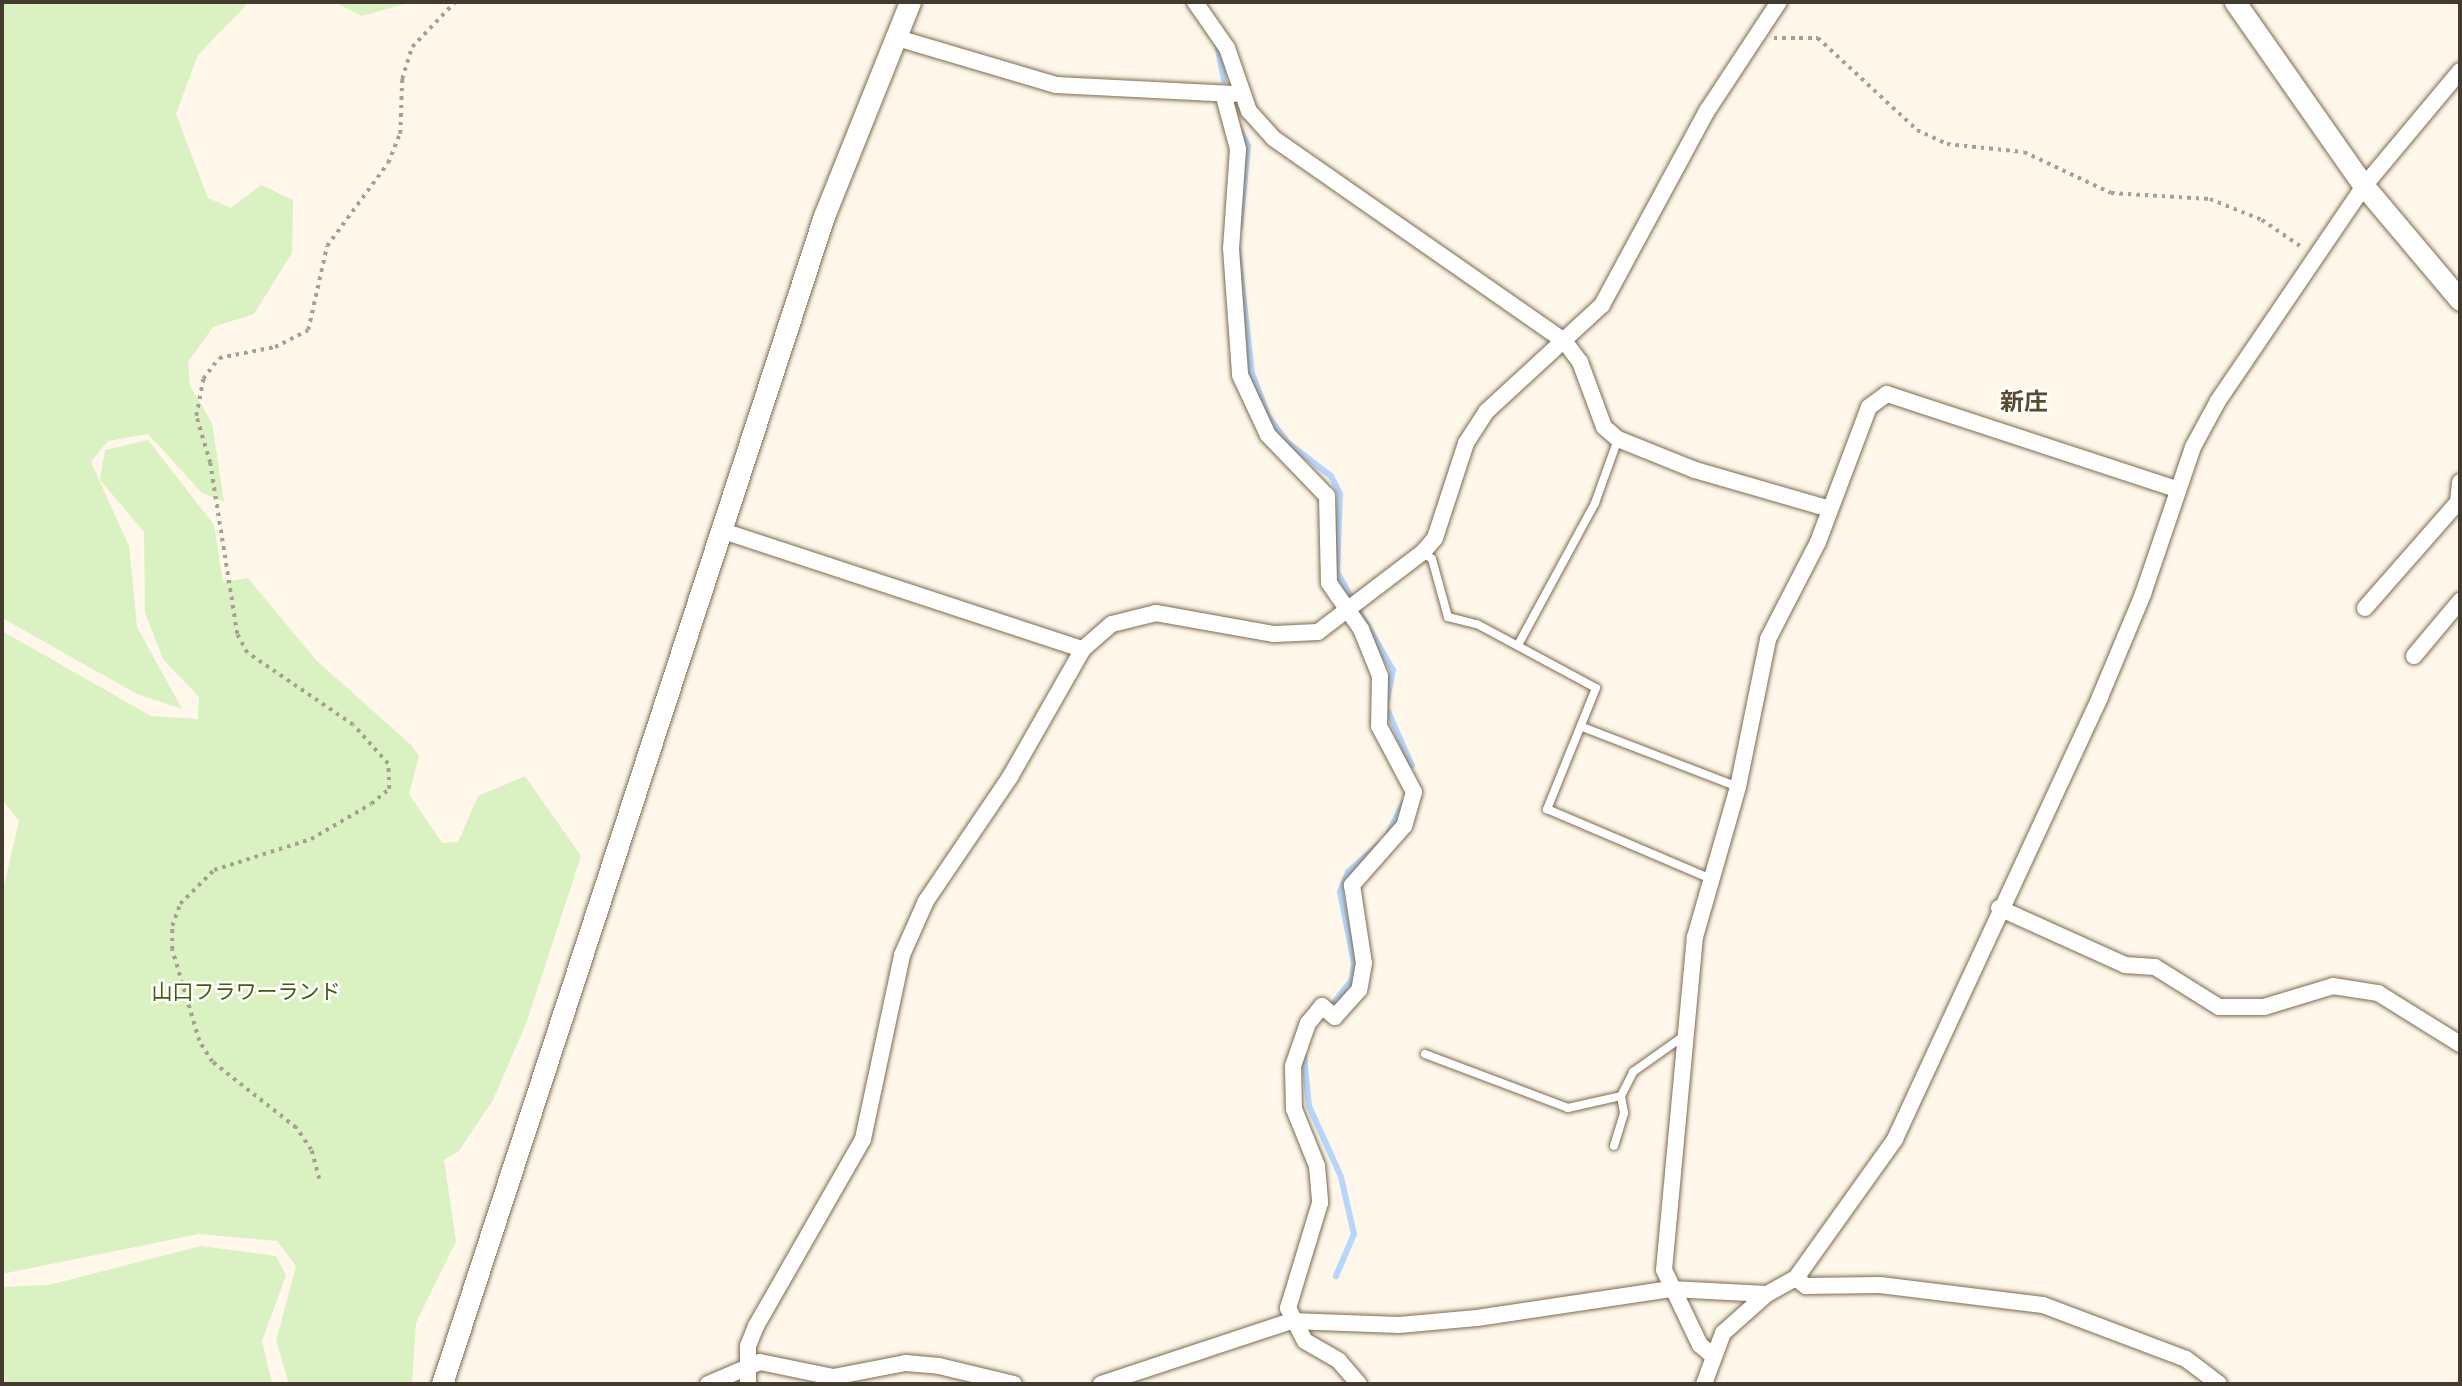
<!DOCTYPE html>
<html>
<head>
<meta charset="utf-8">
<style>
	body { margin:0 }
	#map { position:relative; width:2462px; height:1386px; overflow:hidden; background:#fff7ea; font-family:"Exo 2","Noto Sans JP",sans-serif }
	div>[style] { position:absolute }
	.green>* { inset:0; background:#daf2c2 }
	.stream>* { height:6px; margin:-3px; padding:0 3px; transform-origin:3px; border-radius:3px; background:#b5d6fd }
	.path>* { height:3.5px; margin-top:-1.75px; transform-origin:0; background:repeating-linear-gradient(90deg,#a69f92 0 3.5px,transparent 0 8.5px) }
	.roads { filter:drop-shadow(0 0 2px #7c6b4e) drop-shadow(0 0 2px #7c6b4e) }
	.service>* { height:8px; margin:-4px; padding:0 4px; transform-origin:4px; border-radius:4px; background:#fff }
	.minor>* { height:16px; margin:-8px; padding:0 8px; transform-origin:8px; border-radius:8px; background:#fff }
	.tertiary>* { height:21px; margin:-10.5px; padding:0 10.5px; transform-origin:10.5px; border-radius:10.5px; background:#fff }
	span { translate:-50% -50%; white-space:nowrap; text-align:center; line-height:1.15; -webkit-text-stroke:5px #fff; paint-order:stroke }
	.park-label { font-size:21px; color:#3f5e0c }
	.quarter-label { font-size:24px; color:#59492d; font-weight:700 }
	.frame { position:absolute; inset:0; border:4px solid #423b2e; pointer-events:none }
</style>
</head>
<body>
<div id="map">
	<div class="green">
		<i style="clip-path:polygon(2px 2px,249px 2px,198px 55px,176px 114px,208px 198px,231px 208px,261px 185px,293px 200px,292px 253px,254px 314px,213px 327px,188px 362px,190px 386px,212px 423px,224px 502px,202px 493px,148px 434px,108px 441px,91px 462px,129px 546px,137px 627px,182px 709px,137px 694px,2px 618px)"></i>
		<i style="clip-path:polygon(334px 2px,412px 2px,362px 16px)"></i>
		<i style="clip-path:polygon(148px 440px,214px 525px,223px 582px,248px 578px,316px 660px,411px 745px,419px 756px,409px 794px,442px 843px,458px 842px,478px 796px,525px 776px,581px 856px,527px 1021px,493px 1100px,458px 1152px,444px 1160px,456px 1241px,416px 1323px,412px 1384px,289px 1384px,276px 1341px,296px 1266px,277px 1241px,199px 1234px,2px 1274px,2px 894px,19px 821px,2px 799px,2px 631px,151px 716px,198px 719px,199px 697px,163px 659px,145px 613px,144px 532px,100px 480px,105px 450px)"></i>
		<i style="clip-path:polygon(201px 1246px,276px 1256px,286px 1275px,262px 1341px,272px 1384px,2px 1384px,2px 1287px,49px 1285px)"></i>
	</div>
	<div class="stream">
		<i style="left:1217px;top:44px;width:37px;rotate:79deg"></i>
		<i style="left:1238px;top:126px;width:22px;rotate:63deg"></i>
		<i style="left:1248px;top:146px;width:81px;rotate:95.6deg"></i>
		<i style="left:1238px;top:249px;width:125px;rotate:83.6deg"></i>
		<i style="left:1252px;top:373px;width:46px;rotate:69.6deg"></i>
		<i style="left:1268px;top:416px;width:31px;rotate:54deg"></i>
		<i style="left:1286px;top:441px;width:57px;rotate:37.9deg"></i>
		<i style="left:1331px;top:476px;width:20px;rotate:63deg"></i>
		<i style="left:1340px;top:494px;width:78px;rotate:92.2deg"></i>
		<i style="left:1337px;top:572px;width:113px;rotate:60.3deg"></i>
		<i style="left:1393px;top:670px;width:38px;rotate:101deg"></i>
		<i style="left:1386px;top:707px;width:64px;rotate:66.2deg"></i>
		<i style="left:1388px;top:834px;width:34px;rotate:-64deg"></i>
		<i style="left:1329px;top:1009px;width:37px;rotate:-52deg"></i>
		<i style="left:1352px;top:980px;width:17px;rotate:-83deg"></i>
		<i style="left:1354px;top:963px;width:72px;rotate:-101.2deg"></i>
		<i style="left:1340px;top:892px;width:22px;rotate:-68deg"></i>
		<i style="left:1348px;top:872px;width:40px;rotate:-42deg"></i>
		<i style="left:1304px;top:1055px;width:51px;rotate:84.4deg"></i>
		<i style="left:1309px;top:1106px;width:78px;rotate:65.7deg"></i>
		<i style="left:1341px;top:1177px;width:58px;rotate:77.2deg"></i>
		<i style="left:1354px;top:1234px;width:46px;rotate:113.2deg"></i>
	</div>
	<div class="path">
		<i style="left:1774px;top:38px;width:44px"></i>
		<i style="left:1818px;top:38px;width:135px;rotate:42.9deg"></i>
		<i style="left:1917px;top:130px;width:33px;rotate:25deg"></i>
		<i style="left:1947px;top:144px;width:77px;rotate:5.9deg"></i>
		<i style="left:2024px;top:152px;width:96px;rotate:25.2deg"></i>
		<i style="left:2111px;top:193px;width:99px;rotate:3.5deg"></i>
		<i style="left:2210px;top:199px;width:56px;rotate:22deg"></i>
		<i style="left:2262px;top:220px;width:50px;rotate:34.3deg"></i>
		<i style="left:319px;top:1179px;width:30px;rotate:-105deg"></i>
		<i style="left:311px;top:1150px;width:27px;rotate:-124deg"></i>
		<i style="left:296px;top:1128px;width:107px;rotate:-141.8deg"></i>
		<i style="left:212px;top:1062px;width:25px;rotate:-122deg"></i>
		<i style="left:199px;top:1041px;width:95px;rotate:-106.5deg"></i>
		<i style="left:172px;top:950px;width:24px;rotate:-90deg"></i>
		<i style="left:172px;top:926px;width:23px;rotate:-70deg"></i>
		<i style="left:180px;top:904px;width:48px;rotate:-45deg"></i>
		<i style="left:214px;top:870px;width:102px;rotate:-17.7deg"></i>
		<i style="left:311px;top:839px;width:69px;rotate:-30.3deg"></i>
		<i style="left:371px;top:804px;width:23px;rotate:-40deg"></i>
		<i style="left:389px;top:789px;width:25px;rotate:-92deg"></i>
		<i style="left:388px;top:764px;width:52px;rotate:-131.9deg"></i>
		<i style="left:353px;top:725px;width:128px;rotate:-145.8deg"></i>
		<i style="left:247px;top:653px;width:21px;rotate:-118deg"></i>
		<i style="left:237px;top:634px;width:173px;rotate:-99deg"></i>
		<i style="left:210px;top:463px;width:49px;rotate:-106.6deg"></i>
		<i style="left:196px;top:416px;width:38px;rotate:-79deg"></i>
		<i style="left:203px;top:379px;width:26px;rotate:-53deg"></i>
		<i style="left:219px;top:358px;width:57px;rotate:-11.1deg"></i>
		<i style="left:275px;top:347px;width:37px;rotate:-27deg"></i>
		<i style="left:308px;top:330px;width:86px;rotate:-77.3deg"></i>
		<i style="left:327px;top:246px;width:103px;rotate:-53.7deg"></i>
		<i style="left:388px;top:163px;width:31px;rotate:-68deg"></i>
		<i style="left:400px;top:134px;width:55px;rotate:-87.9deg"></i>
		<i style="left:402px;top:79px;width:34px;rotate:-73deg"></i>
		<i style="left:412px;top:47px;width:62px;rotate:-46.3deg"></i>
	</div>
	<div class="roads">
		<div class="service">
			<i style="left:1423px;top:552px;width:11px;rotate:38deg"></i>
			<i style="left:1432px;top:559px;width:60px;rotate:74.6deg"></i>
			<i style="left:1448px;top:617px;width:30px;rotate:14deg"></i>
			<i style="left:1477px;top:624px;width:135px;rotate:28.3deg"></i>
			<i style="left:1596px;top:688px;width:131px;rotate:112deg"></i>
			<i style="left:1547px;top:809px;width:176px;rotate:23.1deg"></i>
			<i style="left:1518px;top:645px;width:162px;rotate:-61.5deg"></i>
			<i style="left:1595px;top:503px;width:68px;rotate:-70.2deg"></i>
			<i style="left:1585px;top:728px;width:164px;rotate:21.1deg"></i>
			<i style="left:1425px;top:1054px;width:153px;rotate:20.7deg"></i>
			<i style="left:1568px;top:1108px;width:54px;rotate:-12.8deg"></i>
			<i style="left:1621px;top:1096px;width:27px;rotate:-63deg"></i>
			<i style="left:1633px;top:1072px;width:64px;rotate:-35.4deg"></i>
			<i style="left:1614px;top:1146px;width:34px;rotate:-73deg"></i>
			<i style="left:1624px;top:1113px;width:17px;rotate:-100deg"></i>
		</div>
		<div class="minor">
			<i style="left:1195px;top:2px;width:56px;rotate:55.2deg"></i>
			<i style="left:1227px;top:48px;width:67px;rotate:70.8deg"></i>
			<i style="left:1249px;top:111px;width:36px;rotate:48deg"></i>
			<i style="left:1273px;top:138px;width:356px;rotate:34.9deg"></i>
			<i style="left:1565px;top:342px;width:25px;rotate:53deg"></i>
			<i style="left:1580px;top:362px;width:69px;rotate:69.7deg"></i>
			<i style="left:1604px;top:427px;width:18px;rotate:41deg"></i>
			<i style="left:1618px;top:439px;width:83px;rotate:21.9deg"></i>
			<i style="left:1695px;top:470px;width:137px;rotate:16.1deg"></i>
			<i style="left:894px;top:37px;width:169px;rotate:16.5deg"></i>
			<i style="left:1056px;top:85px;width:178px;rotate:2.9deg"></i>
			<i style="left:1224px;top:97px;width:54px;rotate:74.9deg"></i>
			<i style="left:1238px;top:149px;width:99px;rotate:94deg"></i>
			<i style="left:1231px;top:248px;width:127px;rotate:85.9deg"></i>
			<i style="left:1240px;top:375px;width:66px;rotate:65deg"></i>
			<i style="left:1268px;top:435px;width:85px;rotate:46deg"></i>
			<i style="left:1327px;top:496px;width:87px;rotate:88.7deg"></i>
			<i style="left:1329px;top:583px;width:56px;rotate:55.2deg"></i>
			<i style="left:1361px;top:629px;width:51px;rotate:68deg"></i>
			<i style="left:1380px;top:676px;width:50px;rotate:91.1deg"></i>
			<i style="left:1379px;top:726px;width:75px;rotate:62.1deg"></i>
			<i style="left:1414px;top:792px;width:35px;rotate:106deg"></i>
			<i style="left:1404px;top:826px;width:79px;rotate:131.4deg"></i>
			<i style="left:1352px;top:885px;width:79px;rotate:81.3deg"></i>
			<i style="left:1364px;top:963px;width:27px;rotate:100deg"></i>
			<i style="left:1359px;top:990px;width:36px;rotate:132deg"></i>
			<i style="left:1335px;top:1017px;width:17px;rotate:-140deg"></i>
			<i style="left:1322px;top:1006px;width:22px;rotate:129deg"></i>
			<i style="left:1308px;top:1023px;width:46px;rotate:109.2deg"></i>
			<i style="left:1293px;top:1066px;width:43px;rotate:88.7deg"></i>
			<i style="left:1294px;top:1109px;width:61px;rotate:68deg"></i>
			<i style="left:1317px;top:1166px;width:37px;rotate:85deg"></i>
			<i style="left:1320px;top:1203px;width:110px;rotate:106.9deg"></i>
			<i style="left:1288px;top:1308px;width:37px;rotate:63deg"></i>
			<i style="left:1305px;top:1341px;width:39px;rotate:30deg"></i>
			<i style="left:1339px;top:1361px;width:30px;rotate:49deg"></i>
			<i style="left:720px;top:530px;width:382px;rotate:18.2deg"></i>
			<i style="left:2365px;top:608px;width:141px;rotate:-48.7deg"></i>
			<i style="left:2458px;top:502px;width:20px;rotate:-84deg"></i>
			<i style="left:2414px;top:656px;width:72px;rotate:-50.1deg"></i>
			<i style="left:1999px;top:908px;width:138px;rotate:24.3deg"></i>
			<i style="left:2125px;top:965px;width:30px;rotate:4deg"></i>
			<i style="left:2155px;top:967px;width:75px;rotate:32deg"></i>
			<i style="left:2219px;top:1007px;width:45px"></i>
			<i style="left:2264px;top:1007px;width:72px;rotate:-16.9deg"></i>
			<i style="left:2333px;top:986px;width:46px;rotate:8.8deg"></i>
			<i style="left:2378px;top:993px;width:97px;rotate:31.9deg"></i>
			<i style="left:1796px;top:1278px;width:13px;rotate:39deg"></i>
			<i style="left:1806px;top:1286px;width:74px;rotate:-0.8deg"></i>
			<i style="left:1880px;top:1285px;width:164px;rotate:7deg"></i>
			<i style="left:2043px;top:1305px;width:153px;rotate:20.7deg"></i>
			<i style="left:2186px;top:1359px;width:41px;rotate:37.1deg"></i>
			<i style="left:1712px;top:1355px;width:16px;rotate:-140deg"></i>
			<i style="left:1700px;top:1345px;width:83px;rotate:-115.6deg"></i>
			<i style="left:1664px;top:1270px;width:334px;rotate:-84.7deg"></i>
			<i style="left:1695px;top:937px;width:156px;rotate:-74deg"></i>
			<i style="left:1738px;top:787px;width:151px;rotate:-78.5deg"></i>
			<i style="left:1768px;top:639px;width:109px;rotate:-62.7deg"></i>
			<i style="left:1818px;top:542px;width:144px;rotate:-69.3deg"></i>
			<i style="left:1869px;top:407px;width:22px;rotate:-36deg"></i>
			<i style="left:1887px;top:394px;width:304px;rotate:18.2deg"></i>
			<i style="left:708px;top:1384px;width:56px;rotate:-22.9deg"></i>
			<i style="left:760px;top:1362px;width:75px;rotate:11.6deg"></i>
			<i style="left:833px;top:1377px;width:74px;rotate:-10.9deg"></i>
			<i style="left:906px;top:1363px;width:33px;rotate:5deg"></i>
			<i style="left:939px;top:1366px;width:77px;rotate:13.5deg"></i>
			<i style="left:748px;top:1384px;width:38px;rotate:-90deg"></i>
			<i style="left:748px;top:1346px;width:22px;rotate:-68deg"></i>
			<i style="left:756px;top:1326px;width:215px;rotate:-60.2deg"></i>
			<i style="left:863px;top:1139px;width:188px;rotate:-78deg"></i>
			<i style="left:902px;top:955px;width:59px;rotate:-66deg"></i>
			<i style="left:926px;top:901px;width:150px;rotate:-55.9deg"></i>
			<i style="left:1010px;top:777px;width:147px;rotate:-60.3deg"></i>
			<i style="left:1083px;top:649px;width:38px;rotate:-41deg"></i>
			<i style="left:1112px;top:624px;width:45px;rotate:-14deg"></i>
			<i style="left:1156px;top:613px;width:120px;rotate:10.1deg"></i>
			<i style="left:1274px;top:634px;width:44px;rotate:-2.6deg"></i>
			<i style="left:1318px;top:632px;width:132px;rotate:-37.3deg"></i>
			<i style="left:1423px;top:552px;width:18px;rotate:-49deg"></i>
			<i style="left:1435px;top:538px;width:100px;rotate:-71.9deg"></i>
			<i style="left:1466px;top:443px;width:38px;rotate:-57deg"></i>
			<i style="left:1487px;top:411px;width:156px;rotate:-42.7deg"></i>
			<i style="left:1602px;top:305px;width:221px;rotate:-61.6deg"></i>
			<i style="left:1707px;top:111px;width:131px;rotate:-56.6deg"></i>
			<i style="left:1101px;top:1384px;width:200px;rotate:-18.3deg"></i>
			<i style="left:1291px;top:1321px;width:108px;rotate:2.1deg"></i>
			<i style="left:1399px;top:1325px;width:78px;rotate:-5.1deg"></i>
			<i style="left:1477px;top:1318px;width:196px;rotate:-8.5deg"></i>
			<i style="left:1671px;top:1289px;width:96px;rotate:3deg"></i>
			<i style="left:1704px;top:1384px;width:54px;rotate:-69.6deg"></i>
			<i style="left:1723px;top:1333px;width:59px;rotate:-41.6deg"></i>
			<i style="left:1767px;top:1294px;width:33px;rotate:-29deg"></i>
			<i style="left:1796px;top:1278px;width:171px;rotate:-54.5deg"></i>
			<i style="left:1895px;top:1139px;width:487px;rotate:-65.1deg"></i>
			<i style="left:2100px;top:697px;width:112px;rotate:-67.3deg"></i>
			<i style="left:2143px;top:594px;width:155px;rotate:-71.2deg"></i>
			<i style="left:2193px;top:447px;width:52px;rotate:-61.5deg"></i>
			<i style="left:2218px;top:401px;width:260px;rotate:-55.8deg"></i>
			<i style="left:2364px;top:186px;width:150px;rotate:-50.1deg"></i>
		</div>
		<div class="tertiary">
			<i style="left:2235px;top:2px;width:225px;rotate:55deg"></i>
			<i style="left:2364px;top:186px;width:149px;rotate:49.9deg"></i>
			<i style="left:442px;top:1384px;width:1229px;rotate:-71.89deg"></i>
			<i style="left:824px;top:216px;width:231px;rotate:-68.1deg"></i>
		</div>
	</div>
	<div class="park-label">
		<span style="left:246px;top:991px">山口フラワーランド</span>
	</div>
	<div class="quarter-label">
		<span style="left:2024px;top:401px">新庄</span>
	</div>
	<div class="frame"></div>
</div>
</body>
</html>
